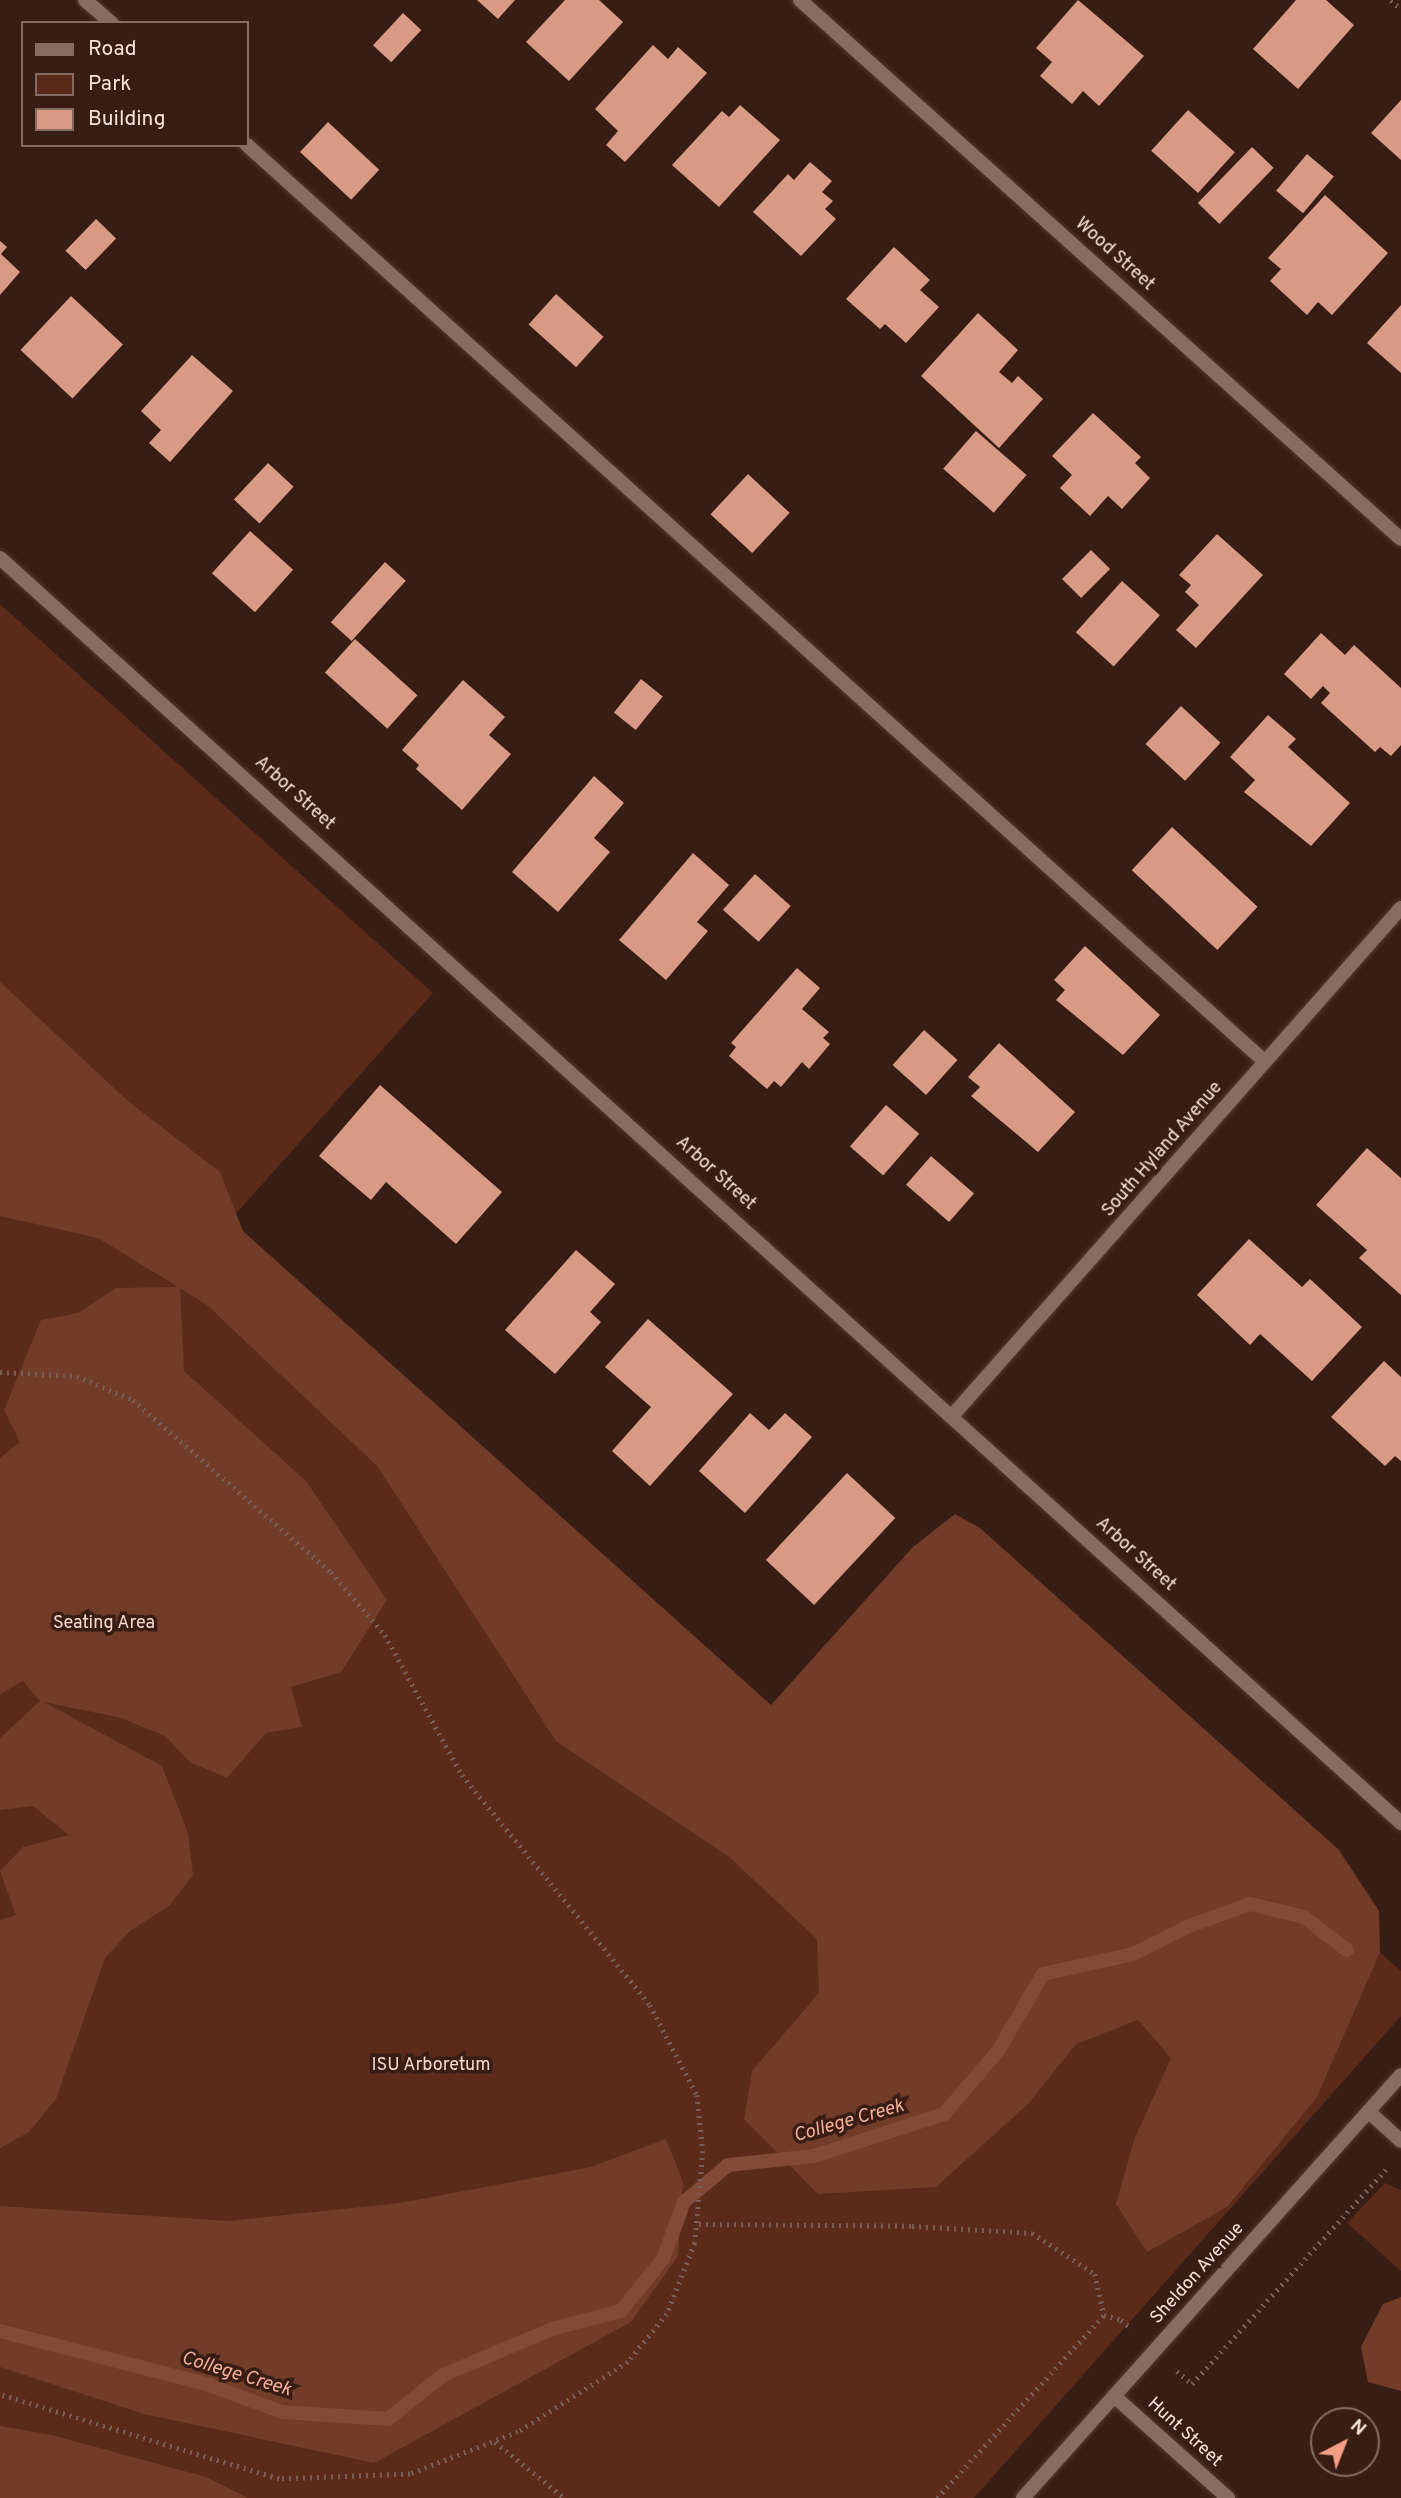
<!DOCTYPE html>
<html>
<head>
<meta charset="utf-8">
<style>
	body { margin:0 }
	#map { position:relative; width:1401px; height:2498px; overflow:hidden; background:#381d14; font-family:Overpass,sans-serif }
	div>[style] { position:absolute }
	.green>* { inset:0; background:#5b2a19 }
	.forest>* { inset:0; background:#723c29 }
	.stream>* { height:14px; margin:-7px; padding:0 7px; transform-origin:7px; border-radius:7px; background:#824a37 }
	.building>* { inset:0; background:#d89a84; transform-origin:0 0 }
	.path>* { height:4.5px; margin-top:-2.25px; transform-origin:0; background:repeating-linear-gradient(90deg,#775e56 0 2px,transparent 0 7px) }
	.roads { filter:drop-shadow(0 0 2px #533930) drop-shadow(0 0 2px #533930) }
	.lane>* { height:14px; margin:-7px; padding:0 7px; transform-origin:7px; border-radius:7px; background:#876c63 }
	.street>* { height:14px; margin:-7px; padding:0 7px; transform-origin:7px; border-radius:7px; background:#876c63 }
	span { translate:-50% -50%; white-space:nowrap; text-align:center; line-height:1.15; -webkit-text-stroke:7px #381d14; paint-order:stroke }
	.street-label { font-size:18px; color:#f6e3dc }
	.park-label { font-size:18px; color:#fcd7cb }
	.water-label { font-size:19px; color:#f6af97; font-style:italic }
	.legend { position:absolute; left:21px; top:21px; width:228px; height:126px; box-sizing:border-box; background:#381d14; border:2px solid #846c64; margin:0; padding:9px 12px; list-style:none; font-size:21px; color:#f6e3dc }
	.legend li { display:flex; align-items:center; gap:14px; height:35px }
	.legend b { width:35px; border:2px solid #846c64 }
	.north { position:absolute; left:1310px; top:2407px; width:70px; height:70px; box-sizing:border-box; background:#381d14; border:2px solid #846c64; border-radius:50%; rotate:42deg; font-size:19px; font-weight:700; line-height:28px; text-align:center; color:#f6e3dc }
	.north::after { content:''; display:block; margin:auto; width:24px; height:32px; background:#f39f83; clip-path:polygon(50% 0,100% 100%,50% 72%,0 100%) }
</style>
</head>
<body>
<div id="map">
	<div class="green">
		<i style="clip-path:polygon(0 604px,433px 993px,191px 1264px,731px 1755px,1207px 1797px,1401px 1971px,1401px 2016px,974px 2498px,0 2498px)"></i>
		<i style="clip-path:polygon(1385px 2183px,1401px 2190px,1401px 2271px,1347px 2223px)"></i>
	</div>
	<div class="forest">
		<i style="clip-path:polygon(0 982px,129px 1102px,220px 1172px,243px 1231px,771px 1705px,913px 1547px,955px 1514px,980px 1528px,1339px 1850px,1379px 1911px,1380px 1952px,1317px 2097px,1227px 2207px,1147px 2252px,1116px 2204px,1134px 2140px,1171px 2058px,1138px 2020px,1076px 2044px,1028px 2104px,936px 2187px,818px 2194px,744px 2119px,752px 2071px,819px 1993px,817px 1939px,728px 1856px,556px 1741px,377px 1466px,207px 1305px,180px 1288px,184px 1371px,306px 1481px,387px 1600px,341px 1672px,291px 1687px,302px 1727px,266px 1733px,227px 1778px,190px 1762px,165px 1736px,121px 1718px,44px 1702px,162px 1766px,188px 1833px,193px 1875px,170px 1905px,130px 1931px,105px 1958px,56px 2099px,29px 2132px,0 2148px,0 1920px,16px 1915px,0 1871px,23px 1847px,69px 1835px,33px 1806px,0 1810px,0 1738px,40px 1701px,23px 1681px,0 1694px,0 1458px,20px 1442px,4px 1410px,41px 1320px,78px 1313px,116px 1288px,178px 1287px,98px 1238px,0 1216px)"></i>
		<i style="clip-path:polygon(666px 2139px,683px 2182px,678px 2256px,631px 2322px,374px 2463px,144px 2414px,0 2367px,0 2206px,229px 2221px,400px 2203px,591px 2167px)"></i>
		<i style="clip-path:polygon(1401px 2297px,1401px 2391px,1368px 2382px,1361px 2347px,1383px 2304px)"></i>
		<i style="clip-path:polygon(0 2426px,52px 2435px,206px 2477px,248px 2498px,0 2498px)"></i>
	</div>
	<div class="stream">
		<i style="left:0;top:2331px;width:213px;rotate:14.4deg"></i>
		<i style="left:206px;top:2384px;width:81px;rotate:20.2deg"></i>
		<i style="left:282px;top:2412px;width:106px;rotate:3.8deg"></i>
		<i style="left:388px;top:2419px;width:70px;rotate:-38.7deg"></i>
		<i style="left:443px;top:2375px;width:121px;rotate:-22.8deg"></i>
		<i style="left:555px;top:2328px;width:68px;rotate:-14.4deg"></i>
		<i style="left:621px;top:2311px;width:67px;rotate:-51.1deg"></i>
		<i style="left:663px;top:2259px;width:61px;rotate:-69.8deg"></i>
		<i style="left:684px;top:2202px;width:57px;rotate:-40.1deg"></i>
		<i style="left:728px;top:2165px;width:86px;rotate:-6deg"></i>
		<i style="left:814px;top:2156px;width:137px;rotate:-17.9deg"></i>
		<i style="left:944px;top:2114px;width:83px;rotate:-49.4deg"></i>
		<i style="left:998px;top:2051px;width:89px;rotate:-59.7deg"></i>
		<i style="left:1043px;top:1974px;width:92px;rotate:-12.5deg"></i>
		<i style="left:1133px;top:1954px;width:63px;rotate:-26.6deg"></i>
		<i style="left:1189px;top:1926px;width:65px;rotate:-19.8deg"></i>
		<i style="left:1250px;top:1904px;width:56px;rotate:13.5deg"></i>
		<i style="left:1304px;top:1917px;width:54px;rotate:37.5deg"></i>
	</div>
	<div class="building">
		<i style="clip-path:polygon(477px 0,515px 0,498px 19px)"></i>
		<i style="clip-path:polygon(565px 0,599px 0,623px 22px,569px 81px,526px 42px)"></i>
		<i style="clip-path:polygon(1078px 0,1144px 56px,1099px 106px,1083px 91px,1072px 104px,1040px 76px,1052px 62px,1036px 48px)"></i>
		<i style="clip-path:polygon(1296px 0,1326px 0,1354px 25px,1298px 89px,1253px 49px)"></i>
		<i style="left:403px;top:13px;width:25px;height:44px;rotate:43deg"></i>
		<i style="clip-path:polygon(653px 45px,668px 59px,678px 47px,707px 73px,625px 162px,606px 145px,618px 131px,595px 109px)"></i>
		<i style="clip-path:polygon(1401px 100px,1401px 160px,1371px 133px)"></i>
		<i style="clip-path:polygon(740px 105px,780px 140px,719px 207px,672px 165px,722px 111px,729px 117px)"></i>
		<i style="left:1188px;top:110px;width:63px;height:55px;rotate:42deg"></i>
		<i style="left:328px;top:122px;width:70px;height:41px;rotate:43deg"></i>
		<i style="left:1252px;top:147px;width:30px;height:78px;rotate:44deg"></i>
		<i style="left:1307px;top:154px;width:35px;height:48px;rotate:40deg"></i>
		<i style="clip-path:polygon(810px 162px,832px 181px,822px 192px,833px 201px,825px 209px,836px 219px,801px 256px,753px 212px,788px 174px,794px 180px)"></i>
		<i style="clip-path:polygon(1325px 195px,1388px 253px,1332px 315px,1318px 302px,1307px 315px,1270px 281px,1281px 269px,1268px 258px)"></i>
		<i style="left:96px;top:219px;width:28px;height:44px;rotate:44deg"></i>
		<i style="clip-path:polygon(0 241px,7px 247px,1px 254px,20px 272px,0 295px)"></i>
		<i style="clip-path:polygon(894px 247px,930px 280px,920px 290px,939px 307px,906px 343px,885px 324px,880px 329px,846px 299px)"></i>
		<i style="left:556px;top:294px;width:64px;height:41px;rotate:42deg"></i>
		<i style="left:71px;top:296px;width:71px;height:74px;rotate:43deg"></i>
		<i style="clip-path:polygon(1401px 305px,1401px 373px,1367px 343px)"></i>
		<i style="clip-path:polygon(978px 313px,1018px 350px,999px 372px,1012px 383px,1018px 376px,1043px 399px,999px 448px,921px 376px)"></i>
		<i style="clip-path:polygon(192px 355px,233px 391px,170px 462px,149px 443px,161px 430px,141px 411px)"></i>
		<i style="clip-path:polygon(1093px 413px,1141px 457px,1135px 463px,1150px 478px,1122px 509px,1108px 496px,1090px 516px,1060px 488px,1072px 475px,1052px 456px)"></i>
		<i style="left:976px;top:431px;width:67px;height:50px;rotate:41deg"></i>
		<i style="left:268px;top:463px;width:35px;height:50px;rotate:43deg"></i>
		<i style="left:748px;top:474px;width:57px;height:55px;rotate:43deg"></i>
		<i style="left:250px;top:531px;width:58px;height:57px;rotate:42deg"></i>
		<i style="clip-path:polygon(1217px 534px,1263px 575px,1196px 648px,1176px 630px,1199px 605px,1185px 592px,1191px 585px,1179px 575px)"></i>
		<i style="left:1091px;top:550px;width:27px;height:41px;rotate:45deg"></i>
		<i style="left:385px;top:562px;width:28px;height:81px;rotate:42deg"></i>
		<i style="left:1122px;top:581px;width:51px;height:69px;rotate:42deg"></i>
		<i style="clip-path:polygon(1321px 633px,1345px 655px,1354px 645px,1401px 688px,1401px 745px,1391px 756px,1380px 747px,1375px 752px,1321px 703px,1330px 693px,1323px 686px,1311px 699px,1284px 674px)"></i>
		<i style="left:355px;top:639px;width:84px;height:45px;rotate:42deg"></i>
		<i style="left:641px;top:679px;width:28px;height:43px;rotate:39deg"></i>
		<i style="clip-path:polygon(463px 680px,505px 717px,489px 735px,511px 754px,462px 810px,416px 769px,419px 765px,402px 750px)"></i>
		<i style="left:1181px;top:706px;width:54px;height:52px;rotate:43deg"></i>
		<i style="clip-path:polygon(1268px 715px,1296px 739px,1288px 747px,1350px 803px,1311px 846px,1244px 792px,1255px 780px,1230px 757px)"></i>
		<i style="clip-path:polygon(594px 776px,624px 803px,594px 838px,610px 852px,558px 912px,512px 872px)"></i>
		<i style="left:1172px;top:827px;width:117px;height:59px;rotate:43deg"></i>
		<i style="clip-path:polygon(693px 853px,729px 885px,697px 922px,708px 931px,666px 980px,619px 940px)"></i>
		<i style="left:755px;top:874px;width:48px;height:48px;rotate:42deg"></i>
		<i style="clip-path:polygon(1085px 946px,1160px 1015px,1123px 1055px,1056px 1000px,1065px 990px,1054px 980px)"></i>
		<i style="clip-path:polygon(797px 968px,820px 988px,802px 1009px,829px 1032px,823px 1038px,830px 1044px,809px 1069px,802px 1062px,781px 1087px,774px 1081px,767px 1089px,729px 1056px,736px 1047px,731px 1043px)"></i>
		<i style="left:924px;top:1030px;width:45px;height:47px;rotate:42deg"></i>
		<i style="clip-path:polygon(999px 1043px,1075px 1112px,1038px 1152px,971px 1096px,980px 1087px,968px 1077px)"></i>
		<i style="clip-path:polygon(380px 1085px,502px 1192px,456px 1244px,386px 1182px,371px 1200px,319px 1156px)"></i>
		<i style="left:886px;top:1105px;width:44px;height:55px;rotate:41deg"></i>
		<i style="clip-path:polygon(1367px 1148px,1401px 1178px,1401px 1295px,1359px 1258px,1367px 1250px,1316px 1205px)"></i>
		<i style="left:931px;top:1156px;width:57px;height:38px;rotate:41deg"></i>
		<i style="clip-path:polygon(1249px 1239px,1302px 1287px,1310px 1279px,1362px 1327px,1312px 1381px,1260px 1334px,1250px 1345px,1197px 1295px)"></i>
		<i style="clip-path:polygon(576px 1250px,615px 1284px,590px 1312px,601px 1322px,555px 1374px,505px 1330px)"></i>
		<i style="clip-path:polygon(648px 1319px,733px 1394px,650px 1486px,612px 1451px,651px 1407px,605px 1367px)"></i>
		<i style="clip-path:polygon(1384px 1361px,1401px 1377px,1401px 1461px,1395px 1456px,1385px 1466px,1331px 1417px)"></i>
		<i style="clip-path:polygon(750px 1413px,769px 1430px,785px 1413px,812px 1437px,745px 1513px,699px 1471px)"></i>
		<i style="left:847px;top:1473px;width:66px;height:119px;rotate:43deg"></i>
	</div>
	<div class="path">
		<i style="left:1391px;top:0;width:13px;rotate:42deg"></i>
		<i style="left:0;top:1372px;width:77px;rotate:3deg"></i>
		<i style="left:77px;top:1376px;width:61px;rotate:23.2deg"></i>
		<i style="left:133px;top:1400px;width:262px;rotate:41deg"></i>
		<i style="left:331px;top:1572px;width:83px;rotate:49.4deg"></i>
		<i style="left:385px;top:1635px;width:160px;rotate:61.2deg"></i>
		<i style="left:462px;top:1775px;width:297px;rotate:50.7deg"></i>
		<i style="left:650px;top:2005px;width:102px;rotate:62.4deg"></i>
		<i style="left:697px;top:2095px;width:56px;rotate:83.9deg"></i>
		<i style="left:703px;top:2151px;width:92px;rotate:95deg"></i>
		<i style="left:695px;top:2243px;width:76px;rotate:111.5deg"></i>
		<i style="left:667px;top:2314px;width:62px;rotate:129.1deg"></i>
		<i style="left:628px;top:2362px;width:130px;rotate:147.5deg"></i>
		<i style="left:518px;top:2432px;width:116px;rotate:158.7deg"></i>
		<i style="left:410px;top:2474px;width:131px;rotate:177.8deg"></i>
		<i style="left:279px;top:2479px;width:291px;rotate:-163.2deg"></i>
		<i style="left:699px;top:2224px;width:213px;rotate:0.5deg"></i>
		<i style="left:912px;top:2226px;width:120px;rotate:3.3deg"></i>
		<i style="left:1032px;top:2233px;width:75px;rotate:33.1deg"></i>
		<i style="left:1095px;top:2274px;width:42px;rotate:77.6deg"></i>
		<i style="left:1177px;top:2371px;width:20px;rotate:41deg"></i>
		<i style="left:1192px;top:2384px;width:290px;rotate:-47.9deg"></i>
		<i style="left:495px;top:2442px;width:90px;rotate:38.7deg"></i>
		<i style="left:937px;top:2498px;width:248px;rotate:-47.6deg"></i>
		<i style="left:1104px;top:2315px;width:18px;rotate:16deg"></i>
		<i style="left:1121px;top:2320px;width:14px;rotate:39deg"></i>
	</div>
	<div class="roads">
		<div class="lane">
			<i style="left:85px;top:0;width:35px;rotate:41deg"></i>
			<i style="left:247px;top:145px;width:1370px;rotate:42.01deg"></i>
			<i style="left:1369px;top:2112px;width:43px;rotate:42.2deg"></i>
		</div>
		<div class="street">
			<i style="left:800px;top:0;width:807px;rotate:41.89deg"></i>
			<i style="left:0;top:558px;width:1888px;rotate:42.08deg"></i>
			<i style="left:952px;top:1416px;width:678px;rotate:-48.53deg"></i>
			<i style="left:1114px;top:2396px;width:153px;rotate:41.8deg"></i>
			<i style="left:1023px;top:2498px;width:567px;rotate:-48.22deg"></i>
		</div>
	</div>
	<div class="street-label">
		<span style="left:1114px;top:255px;rotate:42deg">Wood Street</span>
		<span style="left:294px;top:794px;rotate:42deg">Arbor Street</span>
		<span style="left:1163px;top:1150px;rotate:-49deg">South Hyland Avenue</span>
		<span style="left:715px;top:1174px;rotate:42deg">Arbor Street</span>
		<span style="left:1135px;top:1555px;rotate:42deg">Arbor Street</span>
		<span style="left:1198px;top:2274px;rotate:-48deg">Sheldon Avenue</span>
		<span style="left:1184px;top:2433px;rotate:42deg">Hunt Street</span>
	</div>
	<div class="park-label">
		<span style="left:104px;top:1624px">Seating Area</span>
		<span style="left:431px;top:2066px">ISU Arboretum</span>
	</div>
	<div class="water-label">
		<span style="left:849px;top:2122px;rotate:-16deg">College Creek</span>
		<span style="left:236px;top:2375px;rotate:17deg">College Creek</span>
	</div>
	<ul class="legend">
	<li><b style="height:9px;background:#876c63"></b>Road</li>
	<li><b style="height:19px;background:#5b2a19"></b>Park</li>
	<li><b style="height:19px;background:#d89a84"></b>Building</li>
	</ul>
	<div class="north">N</div>
</div>
</body>
</html>
